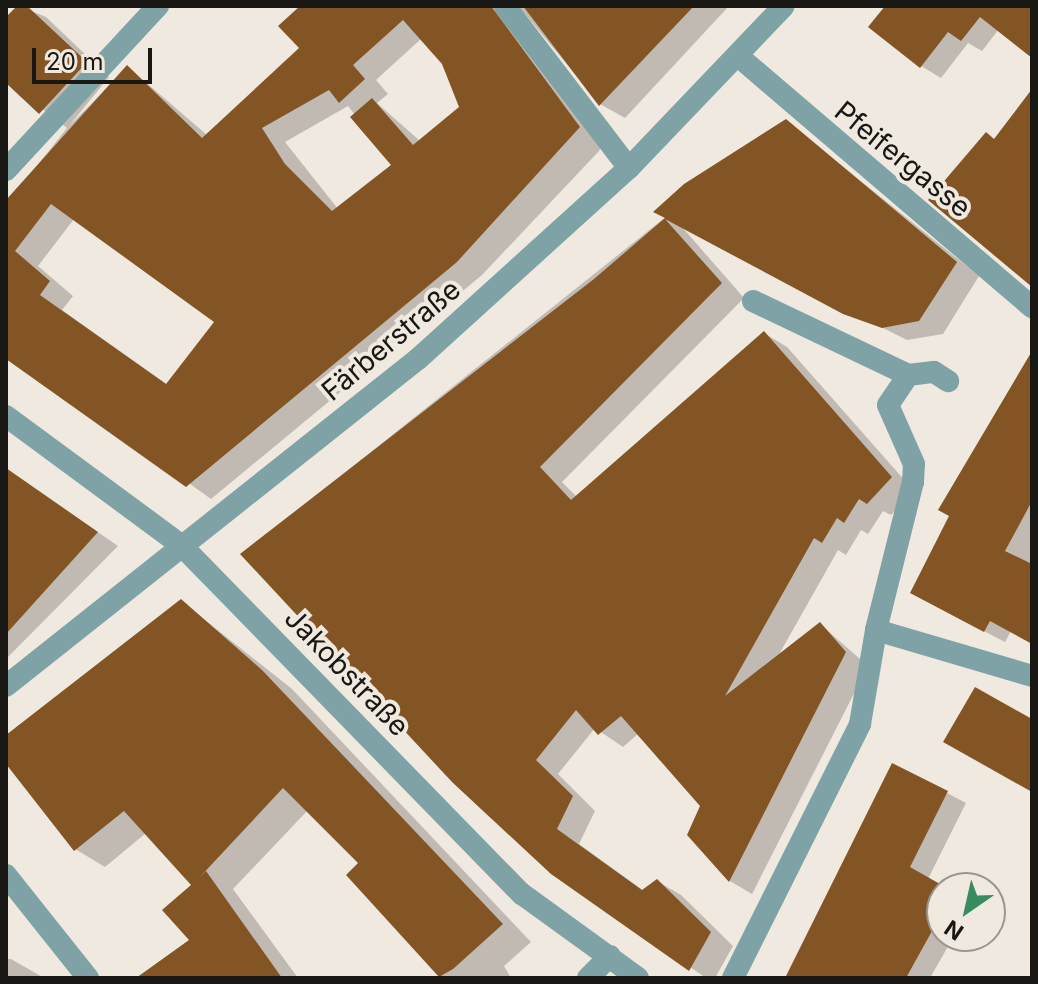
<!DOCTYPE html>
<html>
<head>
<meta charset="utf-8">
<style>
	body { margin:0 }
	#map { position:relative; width:1038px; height:984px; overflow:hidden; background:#f0e9df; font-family:Inter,sans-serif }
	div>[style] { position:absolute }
	.shadow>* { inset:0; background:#0003 }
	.building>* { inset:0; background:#845524 }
	.pedestrian>* { height:22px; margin:-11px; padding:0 11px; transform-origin:11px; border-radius:11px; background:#7ea2a5 }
	.minor>* { height:22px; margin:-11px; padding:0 11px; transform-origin:11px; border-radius:11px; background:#7ea2a5 }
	span { translate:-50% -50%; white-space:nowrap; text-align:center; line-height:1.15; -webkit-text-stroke:8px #f0e9df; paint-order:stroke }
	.street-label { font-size:28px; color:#191713 }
	.frame { position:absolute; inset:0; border:8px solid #191713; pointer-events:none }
	.north { position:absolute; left:926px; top:872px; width:80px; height:80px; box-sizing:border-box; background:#f0e9df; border:2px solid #9a958d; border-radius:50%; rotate:214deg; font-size:22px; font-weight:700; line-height:32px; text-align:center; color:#191713 }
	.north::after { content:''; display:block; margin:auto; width:28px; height:36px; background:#368c5f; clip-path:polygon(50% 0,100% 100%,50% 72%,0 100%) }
	.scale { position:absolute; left:32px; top:48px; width:120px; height:36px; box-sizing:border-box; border:4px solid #191713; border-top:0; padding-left:10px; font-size:24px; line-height:28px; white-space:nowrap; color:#191713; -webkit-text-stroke:6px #f0e9df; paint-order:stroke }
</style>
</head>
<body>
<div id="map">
	<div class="shadow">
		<i style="clip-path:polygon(evenodd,19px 6px,46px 17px,109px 77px,69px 126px,128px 67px,207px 135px,301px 48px,304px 6px,729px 6px,625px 118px,600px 104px,520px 8px,603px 142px,599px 151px,482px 275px,211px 499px,6px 352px,6px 205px,67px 128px,6px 81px,6px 20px,19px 6px,422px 38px,444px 62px,462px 108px,420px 141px,377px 103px,388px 94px,376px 80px,422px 38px,19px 6px,348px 106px,394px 165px,338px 209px,285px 142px,348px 106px,19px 6px,74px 219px,217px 322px,168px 385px,62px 310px,73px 296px,38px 266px,74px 219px)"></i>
		<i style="clip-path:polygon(888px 6px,1026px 6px,1032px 11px,1032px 56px,999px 29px,982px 51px,968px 43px,941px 78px,921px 66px)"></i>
		<i style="clip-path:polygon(786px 121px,979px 276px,943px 334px,907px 340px,682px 227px,744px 298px,562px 482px,577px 497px,764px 333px,787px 347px,914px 491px,891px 515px,883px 511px,868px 534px,861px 530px,846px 555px,838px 550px,777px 658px,820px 624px,868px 666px,752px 894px,730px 881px,689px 834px,702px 806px,639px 733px,623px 747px,595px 728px,558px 774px,595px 811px,579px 844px,644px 891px,657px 881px,681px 895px,733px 946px,715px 978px,706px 978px,552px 872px,243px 554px)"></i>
		<i style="clip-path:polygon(1032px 351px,1032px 643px,1011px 631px,1005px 642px,932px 604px)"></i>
		<i style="clip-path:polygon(6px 469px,118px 546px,6px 659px)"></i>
		<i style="clip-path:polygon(181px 601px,292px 689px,531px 942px,504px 966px,511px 978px,442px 978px,349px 875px,360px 864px,308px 810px,233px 889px,298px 978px,173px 978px,192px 941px,193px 885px,146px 833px,105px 867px,75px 849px,6px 761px,6px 738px)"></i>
		<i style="clip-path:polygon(947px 793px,966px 803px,928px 879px,942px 888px,942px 936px,954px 936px,930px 978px,787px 978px)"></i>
		<i style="clip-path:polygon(6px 959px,11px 959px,44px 978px,6px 978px)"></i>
	</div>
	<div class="building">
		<i style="clip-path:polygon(17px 6px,27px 6px,87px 62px,39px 114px,6px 83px,6px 17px)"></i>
		<i style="clip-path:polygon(evenodd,300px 6px,491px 6px,580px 127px,457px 262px,186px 487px,6px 359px,6px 200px,127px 65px,202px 138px,299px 48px,278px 26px,300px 6px,403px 20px,442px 64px,459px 107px,413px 145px,372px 98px,350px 117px,391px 165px,332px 211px,285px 164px,262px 128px,329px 90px,339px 103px,365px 79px,353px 65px,403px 20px,300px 6px,51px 204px,214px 322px,166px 384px,40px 295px,50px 281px,15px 251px,51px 204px)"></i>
		<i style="clip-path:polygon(523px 6px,694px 6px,599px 106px)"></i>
		<i style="clip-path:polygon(885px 6px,1032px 6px,1032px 58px,980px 17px,961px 41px,948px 32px,920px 68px,868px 27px)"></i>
		<i style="clip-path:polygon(1032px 89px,1032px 287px,928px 200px,986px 132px,994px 139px)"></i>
		<i style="clip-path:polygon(786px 119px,957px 262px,919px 321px,882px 328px,843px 314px,665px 219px,722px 283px,540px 467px,571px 500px,764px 331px,892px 477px,867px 504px,859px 499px,844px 523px,837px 518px,822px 543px,814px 538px,725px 696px,820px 622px,846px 652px,729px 882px,687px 835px,700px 806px,621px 716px,598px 735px,576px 710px,536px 760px,573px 796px,557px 829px,642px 890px,657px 879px,711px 932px,689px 971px,551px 874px,452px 782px,240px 554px,594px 279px,665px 218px,653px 212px,684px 184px)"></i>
		<i style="clip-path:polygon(1032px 351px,1032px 501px,1005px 551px,1032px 564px,1032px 644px,990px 621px,984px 632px,910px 593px,949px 516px,938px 510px)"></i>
		<i style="clip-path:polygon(6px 468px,98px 532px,6px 634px)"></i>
		<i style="clip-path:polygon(181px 599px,262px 670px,503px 924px,453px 969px,439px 977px,346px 875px,358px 863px,283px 788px,198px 879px,206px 871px,282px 978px,136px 978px,189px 940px,162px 910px,191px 885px,124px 811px,74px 851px,6px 764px,6px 735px)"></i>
		<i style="clip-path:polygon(975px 687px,1032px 719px,1032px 792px,943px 742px)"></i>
		<i style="clip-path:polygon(892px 763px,948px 791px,910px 867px,947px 888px,942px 913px,906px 978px,785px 978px)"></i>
	</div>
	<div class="pedestrian">
		<i style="left:738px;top:56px;width:387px;rotate:40.5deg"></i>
		<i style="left:753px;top:301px;width:172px;rotate:25.5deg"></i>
		<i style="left:908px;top:375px;width:26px;rotate:-7deg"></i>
		<i style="left:934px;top:372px;width:17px;rotate:33deg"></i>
		<i style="left:876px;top:630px;width:153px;rotate:-76deg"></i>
		<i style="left:913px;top:482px;width:18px;rotate:-87deg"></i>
		<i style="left:914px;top:464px;width:64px;rotate:-113.8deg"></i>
		<i style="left:888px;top:405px;width:36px;rotate:-56deg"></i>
	</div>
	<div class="minor">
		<i style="left:505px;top:6px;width:204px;rotate:52.6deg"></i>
		<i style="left:6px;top:170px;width:224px;rotate:-47.2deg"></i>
		<i style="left:6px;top:416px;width:217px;rotate:36.4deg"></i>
		<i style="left:181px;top:545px;width:488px;rotate:45.7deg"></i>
		<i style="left:522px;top:894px;width:143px;rotate:35.9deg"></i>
		<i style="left:6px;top:686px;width:526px;rotate:-38.44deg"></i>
		<i style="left:418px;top:359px;width:285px;rotate:-42.2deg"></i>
		<i style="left:629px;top:168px;width:224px;rotate:-46.3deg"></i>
		<i style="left:6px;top:875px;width:132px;rotate:51.5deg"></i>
		<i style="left:588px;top:978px;width:31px;rotate:-45deg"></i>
		<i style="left:733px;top:978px;width:284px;rotate:-63.4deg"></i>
		<i style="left:860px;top:724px;width:95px;rotate:-80.3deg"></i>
		<i style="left:876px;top:630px;width:163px;rotate:16.4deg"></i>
	</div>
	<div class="street-label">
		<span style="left:903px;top:159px;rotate:39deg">Pfeifergasse</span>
		<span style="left:391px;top:340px;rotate:-40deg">Färberstraße</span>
		<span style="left:347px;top:672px;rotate:46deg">Jakobstraße</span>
	</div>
	<div class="frame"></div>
	<div class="north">N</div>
	<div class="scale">20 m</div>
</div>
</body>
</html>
